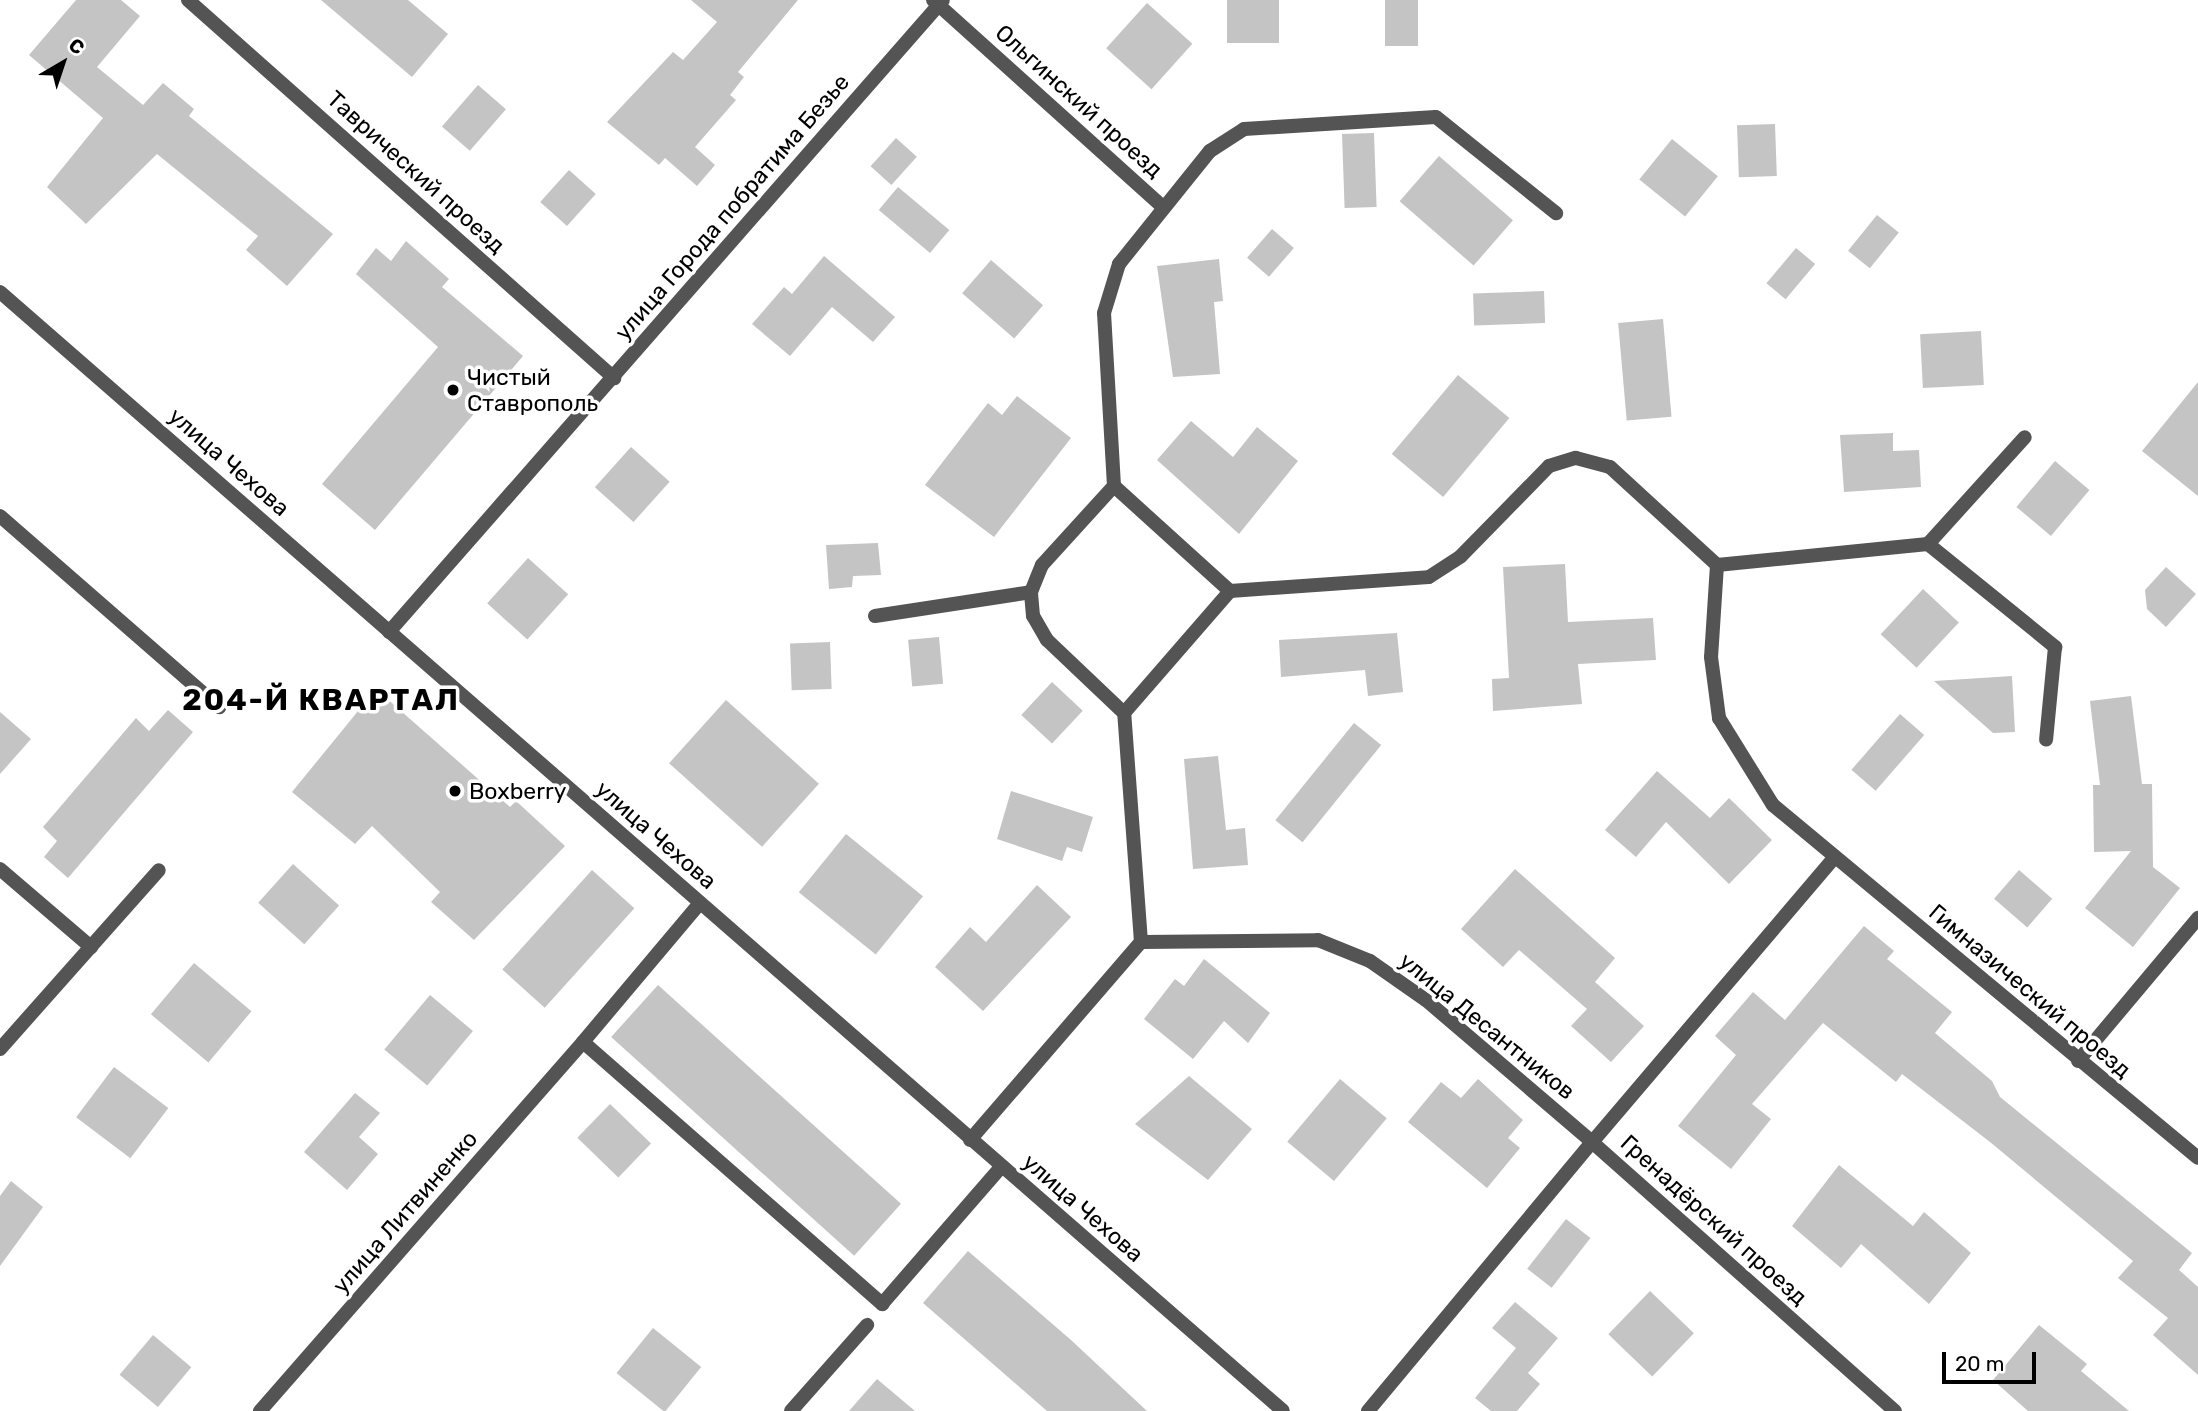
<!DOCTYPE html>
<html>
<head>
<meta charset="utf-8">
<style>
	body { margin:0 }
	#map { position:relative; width:2198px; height:1411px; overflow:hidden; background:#fff; font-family:Rubik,sans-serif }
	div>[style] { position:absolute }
	.building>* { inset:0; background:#c4c4c4; transform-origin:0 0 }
	.lane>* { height:14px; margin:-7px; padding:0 7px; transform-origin:7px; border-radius:7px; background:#545454 }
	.street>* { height:14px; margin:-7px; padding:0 7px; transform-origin:7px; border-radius:7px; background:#545454 }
	.dots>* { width:19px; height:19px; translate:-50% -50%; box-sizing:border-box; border:4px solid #fff; border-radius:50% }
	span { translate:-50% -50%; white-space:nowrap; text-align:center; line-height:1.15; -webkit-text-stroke:7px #fff; paint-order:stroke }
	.street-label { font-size:23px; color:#000 }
	.poi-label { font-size:23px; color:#000 }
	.left { translate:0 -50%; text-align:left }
	.district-label { font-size:30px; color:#000; font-weight:700; letter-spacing:2px }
	.north { position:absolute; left:28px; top:28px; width:70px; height:70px; -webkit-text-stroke:5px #fff; paint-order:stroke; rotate:39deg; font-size:19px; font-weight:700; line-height:28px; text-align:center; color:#000 }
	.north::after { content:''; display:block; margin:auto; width:24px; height:32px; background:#000; clip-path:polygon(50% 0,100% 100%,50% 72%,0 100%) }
	.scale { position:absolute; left:1942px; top:1352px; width:94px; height:32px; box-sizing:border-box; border:4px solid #000; border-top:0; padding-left:9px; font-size:21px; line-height:24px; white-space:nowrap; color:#000; -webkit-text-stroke:5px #fff; paint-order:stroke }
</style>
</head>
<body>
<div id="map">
	<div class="building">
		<i style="clip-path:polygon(76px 0,121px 0,140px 16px,97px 67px,143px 105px,163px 83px,194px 109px,189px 116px,333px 234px,287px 286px,246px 250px,258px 236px,157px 154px,86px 224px,47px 187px,103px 118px,29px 55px)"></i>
		<i style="clip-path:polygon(321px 0,408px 0,448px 34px,412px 77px)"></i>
		<i style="clip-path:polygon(691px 0,798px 0,738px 72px,744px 77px,730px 95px,736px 100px,695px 147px,715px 165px,697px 186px,665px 158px,659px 165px,607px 122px,673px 52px,683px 60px,717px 22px)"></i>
		<i style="left:1227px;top:0;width:52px;height:43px"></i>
		<i style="left:1385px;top:0;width:33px;height:46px"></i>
		<i style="left:1147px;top:3px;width:61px;height:61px;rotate:42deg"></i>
		<i style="left:478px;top:85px;width:37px;height:55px;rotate:41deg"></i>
		<i style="left:1775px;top:124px;width:52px;height:38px;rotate:88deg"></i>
		<i style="left:1374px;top:133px;width:74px;height:32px;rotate:88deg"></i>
		<i style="left:896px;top:138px;width:28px;height:38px;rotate:42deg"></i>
		<i style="left:1672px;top:139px;width:59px;height:52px;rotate:39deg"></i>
		<i style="left:1439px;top:156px;width:98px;height:60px;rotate:41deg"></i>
		<i style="left:569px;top:170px;width:36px;height:43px;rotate:42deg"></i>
		<i style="left:898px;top:187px;width:67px;height:30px;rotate:40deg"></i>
		<i style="left:1877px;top:215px;width:28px;height:46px;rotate:39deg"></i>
		<i style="left:1272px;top:229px;width:29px;height:38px;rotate:41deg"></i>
		<i style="clip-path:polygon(406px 241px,449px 279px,442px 287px,523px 356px,375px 530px,322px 484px,438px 347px,356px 274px,376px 248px,391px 261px)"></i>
		<i style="left:1796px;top:248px;width:25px;height:46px;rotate:40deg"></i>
		<i style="clip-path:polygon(824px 256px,895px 317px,873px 342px,832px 307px,790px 356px,752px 324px,784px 287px,792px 294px)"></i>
		<i style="clip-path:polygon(1219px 259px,1223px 301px,1214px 302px,1220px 374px,1173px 377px,1157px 266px)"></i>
		<i style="left:991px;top:260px;width:69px;height:44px;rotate:41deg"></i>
		<i style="left:1544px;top:291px;width:32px;height:71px;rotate:88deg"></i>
		<i style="left:1663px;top:319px;width:98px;height:45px;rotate:85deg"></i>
		<i style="left:1981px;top:331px;width:54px;height:61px;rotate:87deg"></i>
		<i style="left:1458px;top:375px;width:67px;height:103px;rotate:40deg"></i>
		<i style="clip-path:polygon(2198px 382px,2198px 496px,2142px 451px)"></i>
		<i style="clip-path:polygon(1017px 396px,1071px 438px,994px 537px,925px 485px,988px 403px,1002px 415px)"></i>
		<i style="clip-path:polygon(1191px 421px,1233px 457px,1257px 427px,1298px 461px,1239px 534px,1157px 460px)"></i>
		<i style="clip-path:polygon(1893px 433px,1893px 451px,1919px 450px,1921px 487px,1844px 492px,1840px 435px)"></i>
		<i style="left:631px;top:447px;width:52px;height:54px;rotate:42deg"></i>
		<i style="left:2055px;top:461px;width:45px;height:60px;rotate:40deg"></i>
		<i style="clip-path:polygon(878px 543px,881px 575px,853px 576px,852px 587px,829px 589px,826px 545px)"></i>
		<i style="left:528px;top:558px;width:54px;height:61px;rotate:42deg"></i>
		<i style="clip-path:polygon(1565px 564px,1568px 622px,1653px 618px,1656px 660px,1578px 664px,1582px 704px,1493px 711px,1492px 679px,1509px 678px,1503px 567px)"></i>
		<i style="clip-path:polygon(2166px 567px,2196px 594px,2166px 627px,2147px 609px,2145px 590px)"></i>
		<i style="left:1923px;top:589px;width:49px;height:62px;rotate:43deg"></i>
		<i style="clip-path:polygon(1397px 633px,1403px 692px,1368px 696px,1365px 670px,1281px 677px,1279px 640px)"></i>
		<i style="left:939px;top:637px;width:47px;height:31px;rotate:85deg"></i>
		<i style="left:830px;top:642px;width:47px;height:40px;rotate:88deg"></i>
		<i style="clip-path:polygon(2012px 676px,2015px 732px,1993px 733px,1934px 681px)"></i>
		<i style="left:1052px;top:682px;width:42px;height:45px;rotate:43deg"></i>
		<i style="clip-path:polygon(376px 689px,510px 807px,516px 801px,565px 846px,474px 940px,431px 902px,440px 892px,372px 826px,355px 844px,292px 792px)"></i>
		<i style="clip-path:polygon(2131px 696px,2142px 784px,2152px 784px,2153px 867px,2180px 888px,2133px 947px,2085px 908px,2131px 851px,2094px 852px,2093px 785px,2100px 785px,2090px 701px)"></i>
		<i style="left:726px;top:700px;width:125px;height:85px;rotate:42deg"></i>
		<i style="clip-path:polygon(168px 710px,193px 732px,68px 878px,44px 857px,57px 841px,43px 827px,136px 718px,149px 731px)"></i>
		<i style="clip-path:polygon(0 712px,31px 739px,0 774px)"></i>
		<i style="left:1900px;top:714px;width:32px;height:74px;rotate:41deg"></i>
		<i style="left:1354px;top:723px;width:35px;height:125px;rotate:39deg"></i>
		<i style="clip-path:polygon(1218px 756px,1226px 830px,1245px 828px,1248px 865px,1193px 869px,1184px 759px)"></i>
		<i style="clip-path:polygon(1657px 771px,1710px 818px,1729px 798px,1772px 840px,1729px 884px,1666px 822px,1636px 857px,1605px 830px)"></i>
		<i style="clip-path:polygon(1011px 791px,1093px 817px,1082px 852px,1067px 847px,1062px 861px,997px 839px)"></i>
		<i style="left:846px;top:834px;width:99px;height:75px;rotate:39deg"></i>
		<i style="left:293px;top:864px;width:62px;height:52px;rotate:42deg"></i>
		<i style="clip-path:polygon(1515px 869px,1615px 958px,1595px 982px,1644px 1026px,1611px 1062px,1571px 1026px,1587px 1009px,1519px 950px,1503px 967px,1461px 929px)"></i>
		<i style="left:592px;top:870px;width:57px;height:134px;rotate:42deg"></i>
		<i style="left:2019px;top:870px;width:44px;height:38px;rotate:41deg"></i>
		<i style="clip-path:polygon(1037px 885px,1071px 917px,983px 1011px,935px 967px,970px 927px,986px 942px)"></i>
		<i style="clip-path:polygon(1864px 926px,1894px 951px,1887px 959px,1952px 1012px,1935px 1033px,1992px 1081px,2000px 1097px,2192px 1253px,2179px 1270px,2198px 1287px,2198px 1375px,2153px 1335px,2168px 1318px,2118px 1278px,2133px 1261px,1990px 1142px,1902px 1074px,1896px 1082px,1823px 1023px,1752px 1104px,1771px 1119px,1731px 1169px,1678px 1126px,1736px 1055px,1715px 1036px,1753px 992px,1785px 1020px)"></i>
		<i style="clip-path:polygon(1204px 959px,1270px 1013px,1248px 1043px,1224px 1021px,1193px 1059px,1144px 1019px,1175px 979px,1184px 986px)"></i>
		<i style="left:194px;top:963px;width:75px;height:67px;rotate:40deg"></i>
		<i style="left:658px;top:985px;width:327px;height:70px;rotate:42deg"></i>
		<i style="left:430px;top:995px;width:56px;height:71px;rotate:40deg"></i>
		<i style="left:114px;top:1067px;width:68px;height:63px;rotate:37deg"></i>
		<i style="clip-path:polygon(1189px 1076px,1252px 1129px,1208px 1180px,1135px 1124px)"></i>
		<i style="left:1340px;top:1079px;width:61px;height:82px;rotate:40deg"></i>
		<i style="clip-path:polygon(1478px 1079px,1523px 1120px,1508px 1138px,1520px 1148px,1487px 1188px,1408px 1122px,1441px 1082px,1461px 1098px)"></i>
		<i style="clip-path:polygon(355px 1093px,380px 1113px,359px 1137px,378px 1154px,347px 1190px,304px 1152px)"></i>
		<i style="left:610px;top:1104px;width:57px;height:47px;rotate:44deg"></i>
		<i style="clip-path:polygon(1839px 1165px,1913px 1226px,1924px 1212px,1971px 1253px,1929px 1304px,1861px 1244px,1841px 1268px,1792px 1226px)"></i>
		<i style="clip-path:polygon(11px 1181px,43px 1207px,0 1266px,0 1196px)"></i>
		<i style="left:1566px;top:1219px;width:31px;height:63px;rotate:38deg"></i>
		<i style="clip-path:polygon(968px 1251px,1071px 1340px,1147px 1411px,1047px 1411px,923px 1303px)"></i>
		<i style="left:1650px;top:1291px;width:61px;height:60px;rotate:44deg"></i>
		<i style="clip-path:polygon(1515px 1302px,1558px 1338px,1528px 1373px,1540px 1384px,1517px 1411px,1491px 1411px,1475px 1398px,1516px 1348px,1492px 1328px)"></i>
		<i style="clip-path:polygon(2039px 1325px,2087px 1364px,2081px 1371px,2129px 1411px,2028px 1411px,1993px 1380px)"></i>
		<i style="left:653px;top:1328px;width:62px;height:58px;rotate:39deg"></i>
		<i style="left:153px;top:1335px;width:50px;height:52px;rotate:40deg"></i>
		<i style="clip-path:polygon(877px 1379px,915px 1411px,849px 1411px)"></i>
	</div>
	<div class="lane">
		<i style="left:1928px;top:544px;width:144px;rotate:-47.8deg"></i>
		<i style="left:1717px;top:565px;width:212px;rotate:-5.7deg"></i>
		<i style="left:1928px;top:544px;width:164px;rotate:39deg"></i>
		<i style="left:2055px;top:647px;width:93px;rotate:95.5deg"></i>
		<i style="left:875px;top:616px;width:158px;rotate:-8.7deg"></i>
		<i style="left:700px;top:903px;width:182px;rotate:130.1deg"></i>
		<i style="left:583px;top:1042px;width:398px;rotate:41.2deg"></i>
		<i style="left:882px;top:1304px;width:181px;rotate:-49deg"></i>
		<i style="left:1368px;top:1411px;width:350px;rotate:-50.2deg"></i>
	</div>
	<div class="street">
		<i style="left:188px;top:0;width:570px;rotate:41.58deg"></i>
		<i style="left:933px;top:0;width:309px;rotate:42deg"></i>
		<i style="left:0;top:292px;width:1702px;rotate:41.09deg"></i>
		<i style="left:1114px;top:486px;width:156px;rotate:42.2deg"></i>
		<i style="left:0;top:516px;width:291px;rotate:41.1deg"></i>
		<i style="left:389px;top:632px;width:840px;rotate:-48.76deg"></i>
		<i style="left:1124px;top:713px;width:162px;rotate:-49deg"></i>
		<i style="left:1230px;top:591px;width:199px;rotate:-4deg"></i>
		<i style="left:1429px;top:577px;width:38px;rotate:-33deg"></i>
		<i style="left:1461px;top:556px;width:126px;rotate:-45.6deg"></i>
		<i style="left:1549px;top:466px;width:28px;rotate:-17deg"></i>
		<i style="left:1576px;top:458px;width:35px;rotate:15deg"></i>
		<i style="left:1610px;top:467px;width:145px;rotate:42.5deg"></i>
		<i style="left:1717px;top:565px;width:92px;rotate:93.7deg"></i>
		<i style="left:1711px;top:657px;width:62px;rotate:82.5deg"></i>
		<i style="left:1719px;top:718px;width:102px;rotate:58.2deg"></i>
		<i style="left:1773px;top:805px;width:552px;rotate:39.71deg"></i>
		<i style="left:1834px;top:858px;width:373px;rotate:130.4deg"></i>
		<i style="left:1592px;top:1142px;width:405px;rotate:41.6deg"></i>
		<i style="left:0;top:869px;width:120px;rotate:40.6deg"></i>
		<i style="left:1141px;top:942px;width:177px;rotate:-0.6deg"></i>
		<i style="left:1318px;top:940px;width:56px;rotate:22deg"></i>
		<i style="left:1370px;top:961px;width:68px;rotate:34.9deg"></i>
		<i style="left:1426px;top:1000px;width:218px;rotate:40.5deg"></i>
		<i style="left:0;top:1049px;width:239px;rotate:-48.4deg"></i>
		<i style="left:2078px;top:1061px;width:187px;rotate:-50deg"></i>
		<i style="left:970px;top:1140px;width:262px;rotate:-49.2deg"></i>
		<i style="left:1141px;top:942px;width:230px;rotate:-94.2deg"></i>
		<i style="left:1124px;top:713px;width:106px;rotate:-136.5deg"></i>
		<i style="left:1047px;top:640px;width:28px;rotate:-120deg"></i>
		<i style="left:1033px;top:616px;width:24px;rotate:-95deg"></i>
		<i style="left:1031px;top:592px;width:29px;rotate:-68deg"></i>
		<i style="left:1042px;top:565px;width:107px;rotate:-47.7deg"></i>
		<i style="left:1114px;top:486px;width:173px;rotate:-93.3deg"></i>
		<i style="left:1104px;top:313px;width:51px;rotate:-73deg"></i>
		<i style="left:1119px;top:264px;width:145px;rotate:-51.2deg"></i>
		<i style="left:1210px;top:151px;width:40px;rotate:-32.9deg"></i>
		<i style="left:1244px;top:129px;width:192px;rotate:-3.6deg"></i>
		<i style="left:1436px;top:117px;width:154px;rotate:38.7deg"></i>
		<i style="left:260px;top:1411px;width:490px;rotate:-48.8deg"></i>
		<i style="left:791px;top:1411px;width:115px;rotate:-48.5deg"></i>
	</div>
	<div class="dots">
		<i style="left:453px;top:390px;background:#000"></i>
		<i style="left:455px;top:791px;background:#000"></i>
	</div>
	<div class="street-label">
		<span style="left:1079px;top:101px;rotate:42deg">Ольгинский проезд</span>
		<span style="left:416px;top:172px;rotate:42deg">Таврический проезд</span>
		<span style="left:732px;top:207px;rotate:-49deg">улица Города побратима Безье</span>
		<span style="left:229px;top:462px;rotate:41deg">улица Чехова</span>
		<span style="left:656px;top:835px;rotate:41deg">улица Чехова</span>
		<span style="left:2030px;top:991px;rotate:40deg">Гимназический проезд</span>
		<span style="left:1487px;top:1026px;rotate:39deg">улица Десантников</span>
		<span style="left:1083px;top:1208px;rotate:41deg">улица Чехова</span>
		<span style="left:405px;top:1212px;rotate:-49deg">улица Литвиненко</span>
		<span style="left:1714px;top:1220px;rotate:42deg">Гренадёрский проезд</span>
	</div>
	<div class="poi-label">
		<span class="left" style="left:467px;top:390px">Чистый<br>Ставрополь</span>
		<span class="left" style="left:469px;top:791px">Boxberry</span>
	</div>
	<div class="district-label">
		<span style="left:321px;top:700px">204-Й КВАРТАЛ</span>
	</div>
	<div class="north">С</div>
	<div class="scale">20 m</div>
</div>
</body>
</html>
